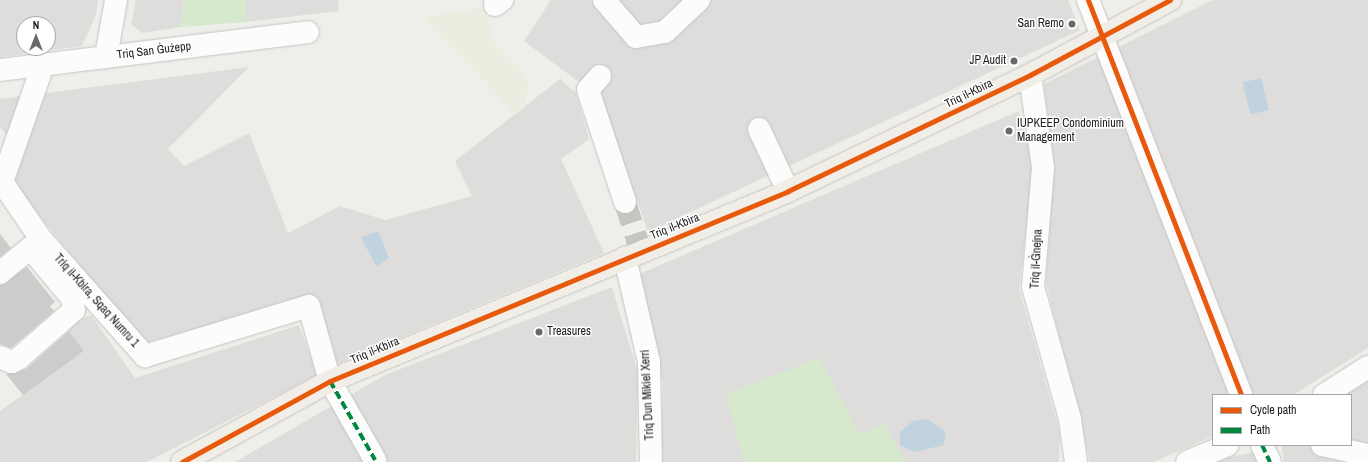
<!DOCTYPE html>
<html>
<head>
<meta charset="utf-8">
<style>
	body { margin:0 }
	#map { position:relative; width:1368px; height:462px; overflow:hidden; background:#eeeeea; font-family:"Archivo Narrow",sans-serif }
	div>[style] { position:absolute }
	.residential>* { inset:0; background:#dedddb }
	.farmland>* { inset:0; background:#eaeddf }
	.grass>* { inset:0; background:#d6e9cc }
	.water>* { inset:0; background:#c0d3df; transform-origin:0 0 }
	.building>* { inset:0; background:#cdccca }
	.minor-tunnel>* { height:22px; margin-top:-11px; transform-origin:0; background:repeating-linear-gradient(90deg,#c5c5c2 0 22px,transparent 0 33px) }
	.roads { filter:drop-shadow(0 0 1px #c4c4c2) drop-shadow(0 0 1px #c4c4c2) }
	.minor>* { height:22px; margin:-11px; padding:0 11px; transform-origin:11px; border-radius:11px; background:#fcfcfc }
	.major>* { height:22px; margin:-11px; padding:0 11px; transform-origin:11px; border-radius:11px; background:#f1eee7 }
	.quiet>* { height:4px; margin-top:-2px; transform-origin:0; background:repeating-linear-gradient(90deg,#00873e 0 8px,transparent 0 12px) }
	.cycleway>* { height:5px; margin:-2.5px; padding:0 2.5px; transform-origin:2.5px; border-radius:2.5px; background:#e8590c }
	.dots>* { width:11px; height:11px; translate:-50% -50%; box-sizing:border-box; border:2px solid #fff; border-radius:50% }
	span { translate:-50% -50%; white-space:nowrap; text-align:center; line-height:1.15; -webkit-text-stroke:3px #fff; paint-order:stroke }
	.poi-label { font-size:12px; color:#212121 }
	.right { translate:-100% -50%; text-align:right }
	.left { translate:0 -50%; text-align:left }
	.street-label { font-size:12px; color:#212121 }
	.legend { position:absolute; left:1212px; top:394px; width:140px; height:52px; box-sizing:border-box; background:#fff; border:1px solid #a6a6a6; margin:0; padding:5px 7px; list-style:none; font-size:12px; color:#212121 }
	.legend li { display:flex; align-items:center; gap:8px; height:20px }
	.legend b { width:20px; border:1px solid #a6a6a6 }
	.north { position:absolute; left:16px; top:16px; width:40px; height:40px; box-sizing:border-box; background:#fff; border:1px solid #a6a6a6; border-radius:50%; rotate:0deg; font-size:11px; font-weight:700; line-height:16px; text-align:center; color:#212121 }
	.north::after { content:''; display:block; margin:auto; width:14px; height:18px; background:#696967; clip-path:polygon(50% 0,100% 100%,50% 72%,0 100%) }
</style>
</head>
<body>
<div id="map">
	<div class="residential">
		<i style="clip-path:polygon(evenodd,0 0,98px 0,96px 15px,82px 46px,0 57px,0 0,24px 24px,48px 24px,48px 48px,24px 48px,24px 24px)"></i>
		<i style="clip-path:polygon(136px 0,184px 0,181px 27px,142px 33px,131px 24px)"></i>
		<i style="clip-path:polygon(246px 0,338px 0,339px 11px,245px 22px)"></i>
		<i style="clip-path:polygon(551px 0,1068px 0,1080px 30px,648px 232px,603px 100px,524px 41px)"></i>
		<i style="clip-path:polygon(1213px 0,1368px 0,1368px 348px,1293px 395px,1213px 395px,1213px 436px,1154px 462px,1090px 462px,1046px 282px,1054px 163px,1044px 84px)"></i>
		<i style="clip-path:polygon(249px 67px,168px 149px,184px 166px,249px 133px,288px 233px,340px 206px,385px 220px,472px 196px,455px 161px,560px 79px,576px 93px,589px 139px,561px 159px,604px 253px,330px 367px,311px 300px,143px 343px,16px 187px,11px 142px,0 127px,0 99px)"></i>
		<i style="clip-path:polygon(1019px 111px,1034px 163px,1019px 289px,1060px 433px,1059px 462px,661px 462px,663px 383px,637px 275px)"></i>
		<i style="clip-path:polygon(612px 287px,638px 373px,636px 462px,235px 462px,385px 375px)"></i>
		<i style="clip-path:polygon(91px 315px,135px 378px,299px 325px,317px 375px,147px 462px,0 462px,0 411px,84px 351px,65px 325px)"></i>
		<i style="clip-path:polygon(1368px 379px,1368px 462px,1284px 462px,1281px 445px,1351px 445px,1351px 395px,1343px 395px)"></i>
		<i style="clip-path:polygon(1262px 450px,1264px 462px,1210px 462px)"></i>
	</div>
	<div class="farmland">
		<i style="clip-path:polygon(480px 8px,489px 20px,493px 42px,528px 78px,525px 107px,516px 114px,423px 17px)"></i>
	</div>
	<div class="grass">
		<i style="clip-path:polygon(184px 0,246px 0,245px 22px,181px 27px)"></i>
		<i style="clip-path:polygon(819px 358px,860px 435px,884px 424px,905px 462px,744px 462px,726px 394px)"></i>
	</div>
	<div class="water">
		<i style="left:1261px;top:78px;width:33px;height:19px;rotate:76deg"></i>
		<i style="clip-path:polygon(378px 231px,389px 258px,377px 267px,361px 238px)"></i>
		<i style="clip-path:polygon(927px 419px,946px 432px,944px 445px,914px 452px,900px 445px,900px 432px,913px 421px)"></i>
	</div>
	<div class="building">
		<i style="clip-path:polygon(0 234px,11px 248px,0 257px)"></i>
		<i style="clip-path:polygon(27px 267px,55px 302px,50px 306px,54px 311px,11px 348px,0 344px,0 285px)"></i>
		<i style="clip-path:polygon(69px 331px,84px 351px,23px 395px,6px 374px,26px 369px)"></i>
	</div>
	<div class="minor-tunnel">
		<i style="left:625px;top:202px;width:52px;rotate:72.3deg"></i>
	</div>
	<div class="roads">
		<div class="minor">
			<i style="left:604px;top:0;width:49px;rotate:49.1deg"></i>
			<i style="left:636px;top:37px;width:29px;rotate:-10deg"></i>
			<i style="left:665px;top:32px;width:47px;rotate:-43.3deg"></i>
			<i style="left:1088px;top:0;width:424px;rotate:68.8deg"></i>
			<i style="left:495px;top:5px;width:9px;rotate:-36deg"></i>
			<i style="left:106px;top:57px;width:58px;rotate:-80deg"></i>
			<i style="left:43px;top:65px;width:124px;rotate:109.3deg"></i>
			<i style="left:2px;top:182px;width:69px;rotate:55.6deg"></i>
			<i style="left:41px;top:239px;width:157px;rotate:48.4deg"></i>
			<i style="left:145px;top:356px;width:171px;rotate:-17deg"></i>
			<i style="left:309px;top:306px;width:78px;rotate:74.4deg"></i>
			<i style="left:330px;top:381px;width:91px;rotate:60.3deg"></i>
			<i style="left:0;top:70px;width:310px;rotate:-7deg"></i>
			<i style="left:1030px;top:75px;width:94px;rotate:82deg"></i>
			<i style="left:1043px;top:168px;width:119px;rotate:94.8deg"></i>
			<i style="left:1033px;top:287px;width:137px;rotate:74.3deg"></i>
			<i style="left:1070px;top:419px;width:43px;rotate:82.1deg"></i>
			<i style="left:600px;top:76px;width:18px;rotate:131deg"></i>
			<i style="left:588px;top:90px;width:118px;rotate:71.7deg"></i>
			<i style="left:759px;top:129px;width:68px;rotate:64.9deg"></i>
			<i style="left:625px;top:258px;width:107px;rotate:77deg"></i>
			<i style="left:649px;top:362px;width:100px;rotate:88.9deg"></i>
			<i style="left:0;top:273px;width:53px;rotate:-39.7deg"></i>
			<i style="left:0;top:357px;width:13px;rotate:23deg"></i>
			<i style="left:12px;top:362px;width:7px;rotate:-27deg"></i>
			<i style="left:18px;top:359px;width:74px;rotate:-41.2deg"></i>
			<i style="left:74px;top:310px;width:12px;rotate:-99deg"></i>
			<i style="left:72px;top:298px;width:62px;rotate:-129.8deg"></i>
			<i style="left:1324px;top:395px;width:52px;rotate:-32.5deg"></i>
			<i style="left:1262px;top:445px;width:19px;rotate:65deg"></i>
			<i style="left:1322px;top:445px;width:47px;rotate:12.3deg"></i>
			<i style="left:1187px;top:462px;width:44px;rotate:-22.5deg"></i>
		</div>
		<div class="major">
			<i style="left:182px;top:462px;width:169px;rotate:-28.7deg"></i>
			<i style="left:330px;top:381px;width:496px;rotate:-22.5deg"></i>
			<i style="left:788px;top:191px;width:268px;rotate:-25.6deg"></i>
			<i style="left:1030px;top:75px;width:159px;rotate:-28.2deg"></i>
		</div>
	</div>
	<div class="quiet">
		<i style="left:330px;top:381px;width:91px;rotate:60.3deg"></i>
		<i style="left:1262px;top:445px;width:19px;rotate:65deg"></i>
	</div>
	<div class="cycleway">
		<i style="left:1088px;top:0;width:424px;rotate:68.8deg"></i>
		<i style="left:182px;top:462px;width:169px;rotate:-28.7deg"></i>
		<i style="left:330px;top:381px;width:496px;rotate:-22.5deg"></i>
		<i style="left:788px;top:191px;width:268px;rotate:-25.6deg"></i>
		<i style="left:1030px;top:75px;width:159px;rotate:-28.2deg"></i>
	</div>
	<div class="dots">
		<i style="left:1072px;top:24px;background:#696967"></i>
		<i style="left:1014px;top:61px;background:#696967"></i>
		<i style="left:1009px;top:131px;background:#696967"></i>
		<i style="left:539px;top:332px;background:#696967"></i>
	</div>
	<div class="poi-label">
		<span class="right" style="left:1064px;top:24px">San Remo</span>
		<span class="right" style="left:1006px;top:61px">JP Audit</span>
		<span class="left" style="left:1017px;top:131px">IUPKEEP Condominium<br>Management</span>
		<span class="left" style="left:547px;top:332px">Treasures</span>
	</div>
	<div class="street-label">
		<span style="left:154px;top:51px;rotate:-7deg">Triq San Ġużepp</span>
		<span style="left:969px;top:94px;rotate:-26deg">Triq il-Kbira</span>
		<span style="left:675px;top:227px;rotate:-22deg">Triq il-Kbira</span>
		<span style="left:1037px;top:259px;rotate:-87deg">Triq il-Ġnejna</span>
		<span style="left:96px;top:301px;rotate:48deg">Triq il-Kbira, Sqaq Numru 1</span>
		<span style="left:375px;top:351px;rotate:-23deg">Triq il-Kbira</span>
		<span style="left:648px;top:395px;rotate:-93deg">Triq Dun Mikiel Xerri</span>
	</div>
	<ul class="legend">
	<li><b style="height:5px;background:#e8590c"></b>Cycle path</li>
	<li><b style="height:5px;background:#00873e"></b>Path</li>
	</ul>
	<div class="north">N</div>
</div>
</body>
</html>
